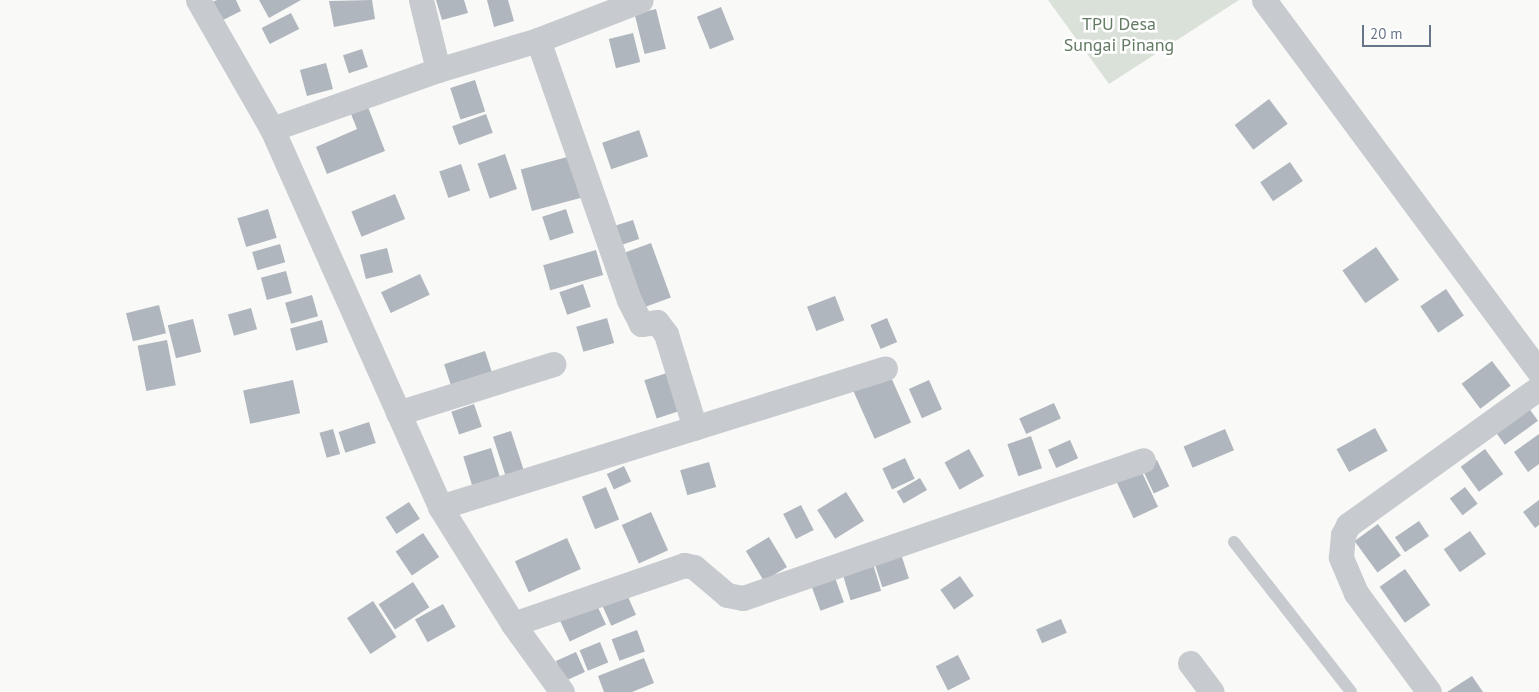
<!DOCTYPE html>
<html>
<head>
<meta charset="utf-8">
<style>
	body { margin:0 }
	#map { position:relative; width:1539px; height:692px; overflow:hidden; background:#f9f9f7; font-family:"PT Sans",sans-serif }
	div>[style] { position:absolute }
	.green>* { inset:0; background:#dae1d8 }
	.building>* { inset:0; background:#b0b6be; transform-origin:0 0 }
	.lane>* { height:12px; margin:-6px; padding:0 6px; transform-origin:6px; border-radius:6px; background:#c7cace }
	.street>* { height:25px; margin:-12.5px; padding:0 12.5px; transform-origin:12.5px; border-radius:12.5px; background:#c7cace }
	span { translate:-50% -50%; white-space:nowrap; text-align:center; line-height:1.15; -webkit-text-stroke:5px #fff; paint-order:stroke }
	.park-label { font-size:18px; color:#637a63 }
	.scale { position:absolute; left:1362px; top:25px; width:69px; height:22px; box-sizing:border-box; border:2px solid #677489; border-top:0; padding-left:6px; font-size:15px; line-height:18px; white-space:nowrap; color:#677489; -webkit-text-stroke:4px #fff; paint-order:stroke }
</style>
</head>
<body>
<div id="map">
	<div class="green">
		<i style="clip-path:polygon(1048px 0,1239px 0,1109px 84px)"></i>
	</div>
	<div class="building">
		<i style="clip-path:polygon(217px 0,236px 0,241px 11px,221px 21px,212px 2px)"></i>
		<i style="clip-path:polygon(259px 0,301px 0,269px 18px)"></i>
		<i style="clip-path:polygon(372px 0,375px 19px,334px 27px,329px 1px)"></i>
		<i style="clip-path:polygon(436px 0,464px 0,468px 13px,442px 20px)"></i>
		<i style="clip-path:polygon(487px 0,508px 0,514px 21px,494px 27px)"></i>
		<i style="left:721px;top:7px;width:35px;height:26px;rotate:68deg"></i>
		<i style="left:656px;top:9px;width:41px;height:22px;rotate:76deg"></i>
		<i style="left:291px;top:13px;width:18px;height:33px;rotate:63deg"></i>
		<i style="left:633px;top:33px;width:30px;height:25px;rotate:76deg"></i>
		<i style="left:362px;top:49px;width:19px;height:20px;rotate:72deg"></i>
		<i style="left:326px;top:63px;width:27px;height:27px;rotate:75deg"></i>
		<i style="left:475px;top:80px;width:33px;height:26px;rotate:72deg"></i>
		<i style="left:1269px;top:99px;width:31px;height:43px;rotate:53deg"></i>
		<i style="clip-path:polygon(368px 107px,385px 151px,327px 174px,316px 147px,357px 129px,351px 114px)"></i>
		<i style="left:486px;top:114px;width:20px;height:36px;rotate:70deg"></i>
		<i style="left:639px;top:130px;width:28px;height:39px;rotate:71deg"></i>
		<i style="left:505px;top:154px;width:37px;height:29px;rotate:71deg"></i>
		<i style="left:571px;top:156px;width:43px;height:52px;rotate:75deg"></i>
		<i style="left:1290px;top:162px;width:23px;height:36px;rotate:56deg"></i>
		<i style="left:461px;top:164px;width:28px;height:23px;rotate:71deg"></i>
		<i style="left:395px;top:194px;width:27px;height:47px;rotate:68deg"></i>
		<i style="left:268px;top:209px;width:30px;height:32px;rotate:73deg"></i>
		<i style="left:566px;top:209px;width:25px;height:25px;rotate:72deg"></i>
		<i style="left:633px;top:220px;width:20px;height:23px;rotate:72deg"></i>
		<i style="left:651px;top:243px;width:58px;height:37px;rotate:70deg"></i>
		<i style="left:280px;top:244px;width:19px;height:29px;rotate:74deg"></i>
		<i style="left:1376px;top:247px;width:40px;height:41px;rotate:55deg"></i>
		<i style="left:387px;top:248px;width:25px;height:28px;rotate:76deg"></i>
		<i style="left:596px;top:250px;width:26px;height:55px;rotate:74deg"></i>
		<i style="left:286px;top:271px;width:23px;height:26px;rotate:75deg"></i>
		<i style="left:420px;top:274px;width:23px;height:43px;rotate:65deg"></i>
		<i style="left:583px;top:284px;width:24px;height:25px;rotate:71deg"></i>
		<i style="left:1446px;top:289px;width:32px;height:31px;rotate:56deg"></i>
		<i style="left:312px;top:295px;width:22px;height:28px;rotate:74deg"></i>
		<i style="left:835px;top:296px;width:26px;height:30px;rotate:69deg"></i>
		<i style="left:159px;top:305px;width:29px;height:34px;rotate:76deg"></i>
		<i style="left:251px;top:308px;width:22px;height:24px;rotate:74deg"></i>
		<i style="left:607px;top:318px;width:26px;height:32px;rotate:74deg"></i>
		<i style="left:887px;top:318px;width:26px;height:18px;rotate:67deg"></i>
		<i style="left:193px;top:319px;width:34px;height:26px;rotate:76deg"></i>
		<i style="left:322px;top:320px;width:23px;height:33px;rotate:75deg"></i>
		<i style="left:167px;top:340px;width:46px;height:30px;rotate:79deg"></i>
		<i style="left:485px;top:351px;width:29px;height:43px;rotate:72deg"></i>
		<i style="left:1492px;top:361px;width:31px;height:38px;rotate:53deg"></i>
		<i style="left:670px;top:372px;width:40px;height:27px;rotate:72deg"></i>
		<i style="left:890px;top:375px;width:52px;height:40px;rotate:66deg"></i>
		<i style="left:293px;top:380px;width:34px;height:51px;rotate:78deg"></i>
		<i style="left:929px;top:380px;width:32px;height:22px;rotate:66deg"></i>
		<i style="left:1054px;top:403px;width:17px;height:38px;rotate:66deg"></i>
		<i style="left:474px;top:404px;width:24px;height:24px;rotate:71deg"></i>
		<i style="left:1528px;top:407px;width:17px;height:41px;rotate:54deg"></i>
		<i style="left:369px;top:422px;width:22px;height:32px;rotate:72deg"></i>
		<i style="left:1375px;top:428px;width:26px;height:44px;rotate:61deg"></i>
		<i style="left:333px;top:429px;width:26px;height:14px;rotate:74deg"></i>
		<i style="left:1225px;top:429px;width:23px;height:45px;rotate:67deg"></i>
		<i style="left:511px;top:431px;width:41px;height:19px;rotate:72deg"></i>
		<i style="clip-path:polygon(1539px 434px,1539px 464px,1528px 472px,1514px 452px)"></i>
		<i style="left:1031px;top:436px;width:34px;height:25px;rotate:71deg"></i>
		<i style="left:1070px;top:440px;width:20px;height:24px;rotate:66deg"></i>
		<i style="left:491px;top:448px;width:30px;height:29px;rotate:73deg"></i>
		<i style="left:969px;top:449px;width:31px;height:28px;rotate:61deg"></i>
		<i style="left:1485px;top:449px;width:31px;height:30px;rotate:54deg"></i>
		<i style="left:905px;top:458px;width:23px;height:25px;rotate:65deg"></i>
		<i style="left:1157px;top:460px;width:29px;height:17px;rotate:65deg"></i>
		<i style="left:709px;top:462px;width:26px;height:30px;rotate:74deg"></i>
		<i style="left:624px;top:466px;width:17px;height:19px;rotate:65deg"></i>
		<i style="left:1139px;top:466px;width:45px;height:27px;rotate:65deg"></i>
		<i style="left:920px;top:478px;width:14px;height:27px;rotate:60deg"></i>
		<i style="left:606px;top:487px;width:35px;height:26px;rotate:68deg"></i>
		<i style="left:1465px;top:487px;width:21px;height:19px;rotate:53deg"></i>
		<i style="left:846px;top:492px;width:34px;height:34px;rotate:58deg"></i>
		<i style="clip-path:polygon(1539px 500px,1539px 525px,1535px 528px,1523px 512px)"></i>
		<i style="left:409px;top:502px;width:20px;height:28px;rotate:57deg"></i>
		<i style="left:801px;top:505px;width:28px;height:20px;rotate:63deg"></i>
		<i style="left:651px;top:512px;width:42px;height:32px;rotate:66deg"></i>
		<i style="left:1419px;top:521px;width:18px;height:29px;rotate:56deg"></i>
		<i style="left:1378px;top:524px;width:39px;height:29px;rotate:54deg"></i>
		<i style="left:1470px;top:531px;width:28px;height:32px;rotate:55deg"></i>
		<i style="left:423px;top:533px;width:29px;height:33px;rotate:56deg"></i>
		<i style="left:769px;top:537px;width:35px;height:27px;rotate:59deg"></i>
		<i style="left:567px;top:538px;width:34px;height:57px;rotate:66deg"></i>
		<i style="left:900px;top:551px;width:29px;height:28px;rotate:72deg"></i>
		<i style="left:873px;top:564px;width:28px;height:32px;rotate:73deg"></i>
		<i style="left:1405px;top:569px;width:44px;height:31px;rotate:55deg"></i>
		<i style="left:834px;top:575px;width:29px;height:25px;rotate:70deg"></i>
		<i style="left:960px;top:576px;width:24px;height:24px;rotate:55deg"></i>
		<i style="left:413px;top:582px;width:30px;height:41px;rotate:57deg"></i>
		<i style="left:625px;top:590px;width:27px;height:27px;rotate:66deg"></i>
		<i style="left:373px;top:601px;width:43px;height:31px;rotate:57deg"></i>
		<i style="left:595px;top:601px;width:26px;height:40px;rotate:65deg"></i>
		<i style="left:443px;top:604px;width:26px;height:32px;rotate:61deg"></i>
		<i style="left:1061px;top:619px;width:15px;height:27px;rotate:67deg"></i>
		<i style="left:637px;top:630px;width:23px;height:27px;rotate:70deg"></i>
		<i style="left:600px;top:642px;width:22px;height:22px;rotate:68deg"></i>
		<i style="left:576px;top:652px;width:22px;height:22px;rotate:66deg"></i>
		<i style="left:958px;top:655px;width:27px;height:25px;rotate:63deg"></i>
		<i style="clip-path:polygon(644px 658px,654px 683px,632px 692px,604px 692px,598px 676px)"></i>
		<i style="clip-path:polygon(1472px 676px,1483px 692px,1447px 692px)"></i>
	</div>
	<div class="lane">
		<i style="left:1234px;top:542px;width:190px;rotate:52deg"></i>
	</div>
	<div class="street">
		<i style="left:198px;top:0;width:149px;rotate:60.2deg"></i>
		<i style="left:272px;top:129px;width:414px;rotate:66deg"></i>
		<i style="left:440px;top:507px;width:138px;rotate:58deg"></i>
		<i style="left:513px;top:624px;width:84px;rotate:54.2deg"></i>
		<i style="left:421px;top:0;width:72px;rotate:76.3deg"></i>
		<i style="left:1264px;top:0;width:463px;rotate:53.5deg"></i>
		<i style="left:538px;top:40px;width:275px;rotate:70.7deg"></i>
		<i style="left:629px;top:300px;width:27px;rotate:63deg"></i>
		<i style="left:641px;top:324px;width:16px;rotate:-7deg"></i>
		<i style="left:657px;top:322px;width:15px;rotate:53deg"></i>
		<i style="left:666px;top:334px;width:98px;rotate:72.9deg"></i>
		<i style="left:272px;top:129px;width:176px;rotate:-19.6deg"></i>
		<i style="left:438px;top:70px;width:104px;rotate:-16.7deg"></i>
		<i style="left:538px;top:40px;width:110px;rotate:-21.2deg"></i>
		<i style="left:398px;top:413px;width:163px;rotate:-17.5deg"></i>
		<i style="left:440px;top:507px;width:466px;rotate:-17.3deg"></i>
		<i style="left:513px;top:624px;width:181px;rotate:-19deg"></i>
		<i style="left:684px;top:565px;width:10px;rotate:11deg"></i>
		<i style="left:694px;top:567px;width:43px;rotate:40.3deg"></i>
		<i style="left:727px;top:595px;width:16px;rotate:11deg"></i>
		<i style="left:743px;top:598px;width:423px;rotate:-19deg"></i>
		<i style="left:1190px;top:663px;width:36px;rotate:53deg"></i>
		<i style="left:1429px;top:692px;width:123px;rotate:-126.4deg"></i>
		<i style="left:1356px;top:593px;width:39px;rotate:-113deg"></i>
		<i style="left:1341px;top:557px;width:22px;rotate:-85deg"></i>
		<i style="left:1343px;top:535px;width:11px;rotate:-63deg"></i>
		<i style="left:1348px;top:525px;width:235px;rotate:-35.7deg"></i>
	</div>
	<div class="park-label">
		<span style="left:1119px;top:35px">TPU Desa<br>Sungai Pinang</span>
	</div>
	<div class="scale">20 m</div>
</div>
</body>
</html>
